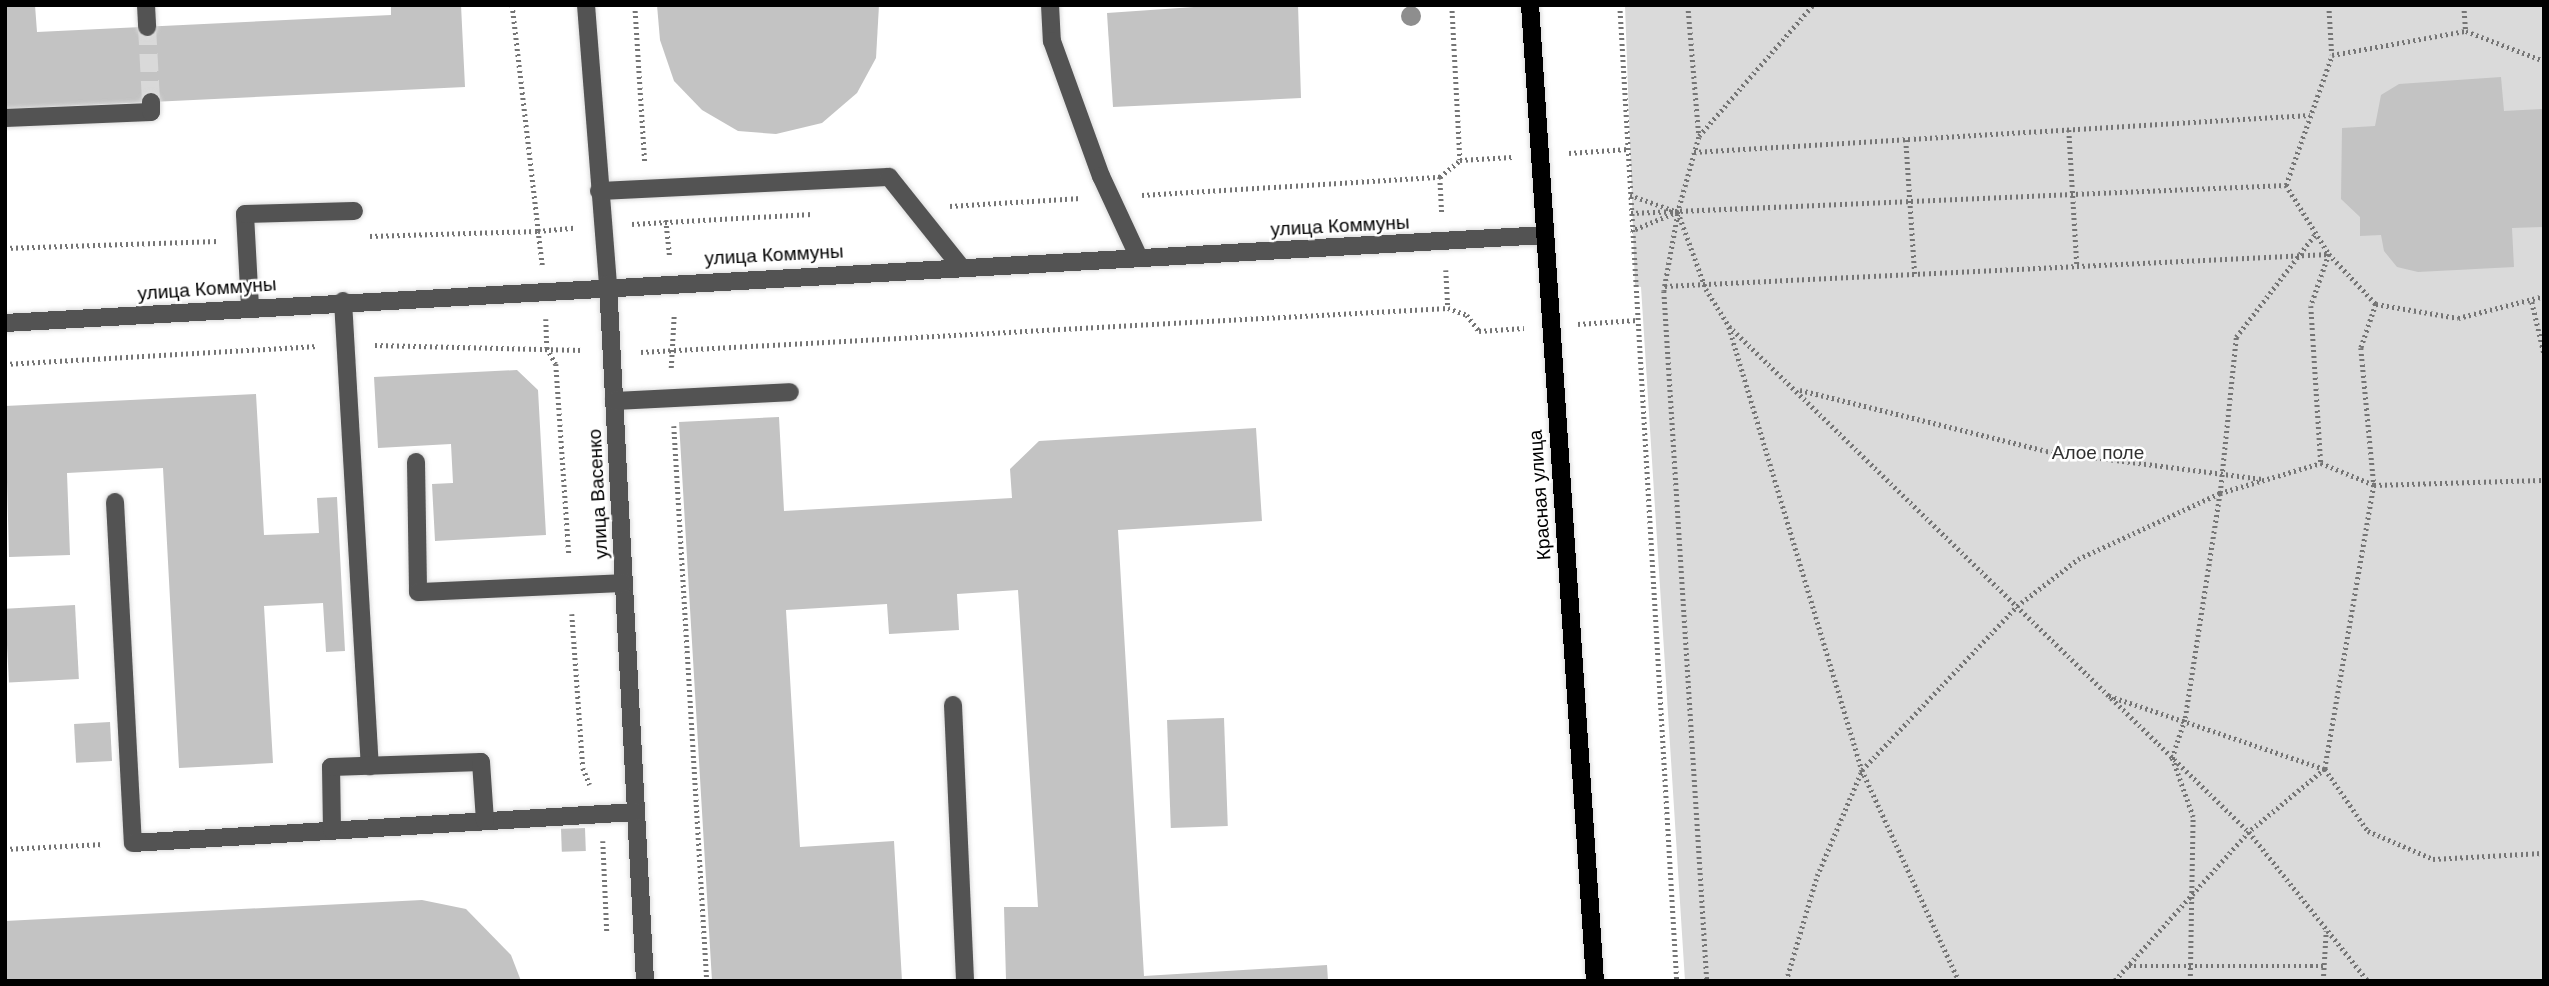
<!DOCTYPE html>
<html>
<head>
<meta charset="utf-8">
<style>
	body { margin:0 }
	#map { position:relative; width:2549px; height:986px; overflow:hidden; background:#fff; font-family:Helvetica,sans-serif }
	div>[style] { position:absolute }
	.green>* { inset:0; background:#dadada }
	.building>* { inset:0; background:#c3c3c3; transform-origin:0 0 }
	.minor-tunnel>* { height:18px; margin-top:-9px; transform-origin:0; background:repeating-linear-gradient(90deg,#d9d9d9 0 18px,transparent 0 27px) }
	.path>* { height:4.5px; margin-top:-2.25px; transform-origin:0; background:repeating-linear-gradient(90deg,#757575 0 2px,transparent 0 5.5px) }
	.roads { filter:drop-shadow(0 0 2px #dbdbdb) drop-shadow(0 0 2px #dbdbdb) }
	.minor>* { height:18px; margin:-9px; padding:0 9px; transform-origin:9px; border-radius:9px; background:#535353 }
	.major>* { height:18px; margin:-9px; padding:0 9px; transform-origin:9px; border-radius:9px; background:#000 }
	.trees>* { width:20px; height:20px; margin:-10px; border-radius:50%; background:#8e8e8e }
	span { translate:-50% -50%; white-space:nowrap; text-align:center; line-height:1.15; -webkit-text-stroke:5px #fff; paint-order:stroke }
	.street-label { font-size:19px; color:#000 }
	.park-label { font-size:19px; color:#313131 }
	.frame { position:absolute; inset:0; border:7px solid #000; pointer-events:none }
</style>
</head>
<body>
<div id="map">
	<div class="green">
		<i style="clip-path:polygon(1625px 5px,2544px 5px,2544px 981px,1685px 981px,1641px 287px,1635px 286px)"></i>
	</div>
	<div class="building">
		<i style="clip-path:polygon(5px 5px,35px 5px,37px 32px,391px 15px,391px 5px,461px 5px,465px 87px,5px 109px)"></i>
		<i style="clip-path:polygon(657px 5px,879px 5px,876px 58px,857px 93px,822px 123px,776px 134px,738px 131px,702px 110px,674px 81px,660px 40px)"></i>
		<i style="clip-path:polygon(1223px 5px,1298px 5px,1301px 98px,1113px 107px,1107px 13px)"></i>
		<i style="clip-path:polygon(2501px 77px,2504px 111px,2544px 109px,2544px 227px,2512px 228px,2514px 267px,2418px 272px,2397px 267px,2384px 251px,2381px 235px,2360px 236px,2360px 217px,2341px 199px,2342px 128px,2375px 126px,2381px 95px,2399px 84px)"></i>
		<i style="clip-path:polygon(517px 370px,538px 390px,546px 535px,435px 541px,432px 484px,453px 483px,451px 444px,378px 448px,374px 377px)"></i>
		<i style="clip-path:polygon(256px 394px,264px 535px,319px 533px,317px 498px,337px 497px,345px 651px,326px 652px,323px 603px,264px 606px,273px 763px,179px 768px,163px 468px,67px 473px,70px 555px,9px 557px,5px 406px)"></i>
		<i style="clip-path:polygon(779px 417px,784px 511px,1012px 498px,1010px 469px,1039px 441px,1256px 428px,1262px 521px,1118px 530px,1144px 976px,1327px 965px,1328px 981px,1006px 980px,1004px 907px,1038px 907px,1018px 590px,957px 594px,959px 630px,889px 634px,887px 604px,786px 610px,800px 847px,894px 841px,902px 981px,712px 981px,679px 422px)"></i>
		<i style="left:75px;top:605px;width:74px;height:70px;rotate:87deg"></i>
		<i style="left:1224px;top:718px;width:108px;height:57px;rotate:88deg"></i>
		<i style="left:110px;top:722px;width:39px;height:36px;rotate:87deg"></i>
		<i style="left:585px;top:828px;width:23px;height:24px;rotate:88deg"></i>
		<i style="clip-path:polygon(422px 900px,466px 909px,511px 955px,521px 981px,5px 981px,5px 921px)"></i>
	</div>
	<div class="minor-tunnel">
		<i style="left:147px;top:27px;width:75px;rotate:86.9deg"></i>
	</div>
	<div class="path">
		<i style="left:635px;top:5px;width:157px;rotate:86.4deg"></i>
		<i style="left:1452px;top:5px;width:155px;rotate:87deg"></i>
		<i style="left:1620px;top:5px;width:978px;rotate:86.66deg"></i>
		<i style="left:1688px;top:5px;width:132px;rotate:85.2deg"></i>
		<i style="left:1699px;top:137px;width:78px;rotate:105.6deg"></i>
		<i style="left:1678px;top:212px;width:82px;rotate:70deg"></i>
		<i style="left:1706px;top:289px;width:44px;rotate:58.1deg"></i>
		<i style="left:1729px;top:326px;width:726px;rotate:44.22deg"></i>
		<i style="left:2249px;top:832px;width:191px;rotate:51.4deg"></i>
		<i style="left:2329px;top:5px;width:50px;rotate:86.6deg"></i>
		<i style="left:2464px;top:5px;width:26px;rotate:86deg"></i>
		<i style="left:2069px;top:130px;width:136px;rotate:86.6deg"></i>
		<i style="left:1699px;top:136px;width:174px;rotate:-49deg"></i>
		<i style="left:1906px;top:140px;width:134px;rotate:86.2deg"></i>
		<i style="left:1694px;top:152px;width:617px;rotate:-3.44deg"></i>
		<i style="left:1569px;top:153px;width:59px;rotate:-3.9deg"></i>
		<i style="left:1440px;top:177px;width:36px;rotate:87deg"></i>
		<i style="left:2286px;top:185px;width:81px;rotate:58.1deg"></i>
		<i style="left:2329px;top:254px;width:69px;rotate:46.8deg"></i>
		<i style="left:2376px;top:304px;width:83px;rotate:9.7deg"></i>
		<i style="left:2458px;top:318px;width:89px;rotate:-14.3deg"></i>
		<i style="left:1142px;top:195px;width:299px;rotate:-3.5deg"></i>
		<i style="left:1440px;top:177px;width:26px;rotate:-40deg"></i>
		<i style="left:1460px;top:160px;width:52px;rotate:-3.3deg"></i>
		<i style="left:1630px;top:195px;width:51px;rotate:19.5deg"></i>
		<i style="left:1678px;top:212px;width:50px;rotate:157.6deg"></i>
		<i style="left:950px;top:206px;width:131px;rotate:-3.5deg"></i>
		<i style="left:1631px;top:213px;width:656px;rotate:-2.45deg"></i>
		<i style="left:2286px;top:185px;width:138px;rotate:-70.5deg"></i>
		<i style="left:2332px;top:55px;width:136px;rotate:-10.2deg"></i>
		<i style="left:2466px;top:31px;width:84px;rotate:21deg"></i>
		<i style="left:1678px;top:214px;width:78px;rotate:100.3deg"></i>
		<i style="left:1664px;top:291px;width:691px;rotate:86.43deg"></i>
		<i style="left:666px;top:220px;width:37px;rotate:84deg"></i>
		<i style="left:632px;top:224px;width:180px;rotate:-3.2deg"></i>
		<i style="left:370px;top:236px;width:168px;rotate:-1.7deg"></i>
		<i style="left:538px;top:231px;width:227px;rotate:-96.6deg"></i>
		<i style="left:5px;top:248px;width:213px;rotate:-1.9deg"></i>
		<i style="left:542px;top:265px;width:34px;rotate:-97deg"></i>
		<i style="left:538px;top:231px;width:36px;rotate:-5deg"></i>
		<i style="left:1446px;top:270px;width:38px;rotate:87deg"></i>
		<i style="left:1665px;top:286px;width:665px;rotate:-2.76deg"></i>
		<i style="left:2329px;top:254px;width:55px;rotate:109.1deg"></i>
		<i style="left:2311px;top:306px;width:157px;rotate:86.4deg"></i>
		<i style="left:2532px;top:302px;width:52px;rotate:76.8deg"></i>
		<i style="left:2376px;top:304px;width:46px;rotate:108.8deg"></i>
		<i style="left:2361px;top:348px;width:138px;rotate:84.6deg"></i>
		<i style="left:2374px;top:485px;width:170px;rotate:-1.7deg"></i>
		<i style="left:546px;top:319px;width:29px;rotate:88deg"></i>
		<i style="left:547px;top:348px;width:18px;rotate:61deg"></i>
		<i style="left:556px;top:364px;width:192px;rotate:86.1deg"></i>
		<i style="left:1578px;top:324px;width:59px;rotate:-3.9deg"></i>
		<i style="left:1729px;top:327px;width:463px;rotate:73.3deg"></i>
		<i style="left:1862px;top:770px;width:232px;rotate:65.3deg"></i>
		<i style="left:375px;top:345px;width:208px;rotate:1.4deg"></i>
		<i style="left:641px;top:352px;width:808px;rotate:-3.12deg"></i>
		<i style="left:1448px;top:308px;width:20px;rotate:20deg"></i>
		<i style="left:1467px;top:315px;width:20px;rotate:53deg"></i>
		<i style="left:1479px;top:331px;width:45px;rotate:-3.8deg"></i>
		<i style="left:5px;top:364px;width:313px;rotate:-3.3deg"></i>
		<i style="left:671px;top:368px;width:54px;rotate:-86.8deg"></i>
		<i style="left:1800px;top:390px;width:253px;rotate:13.9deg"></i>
		<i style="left:2046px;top:451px;width:218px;rotate:7.4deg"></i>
		<i style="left:674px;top:426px;width:556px;rotate:86.6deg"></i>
		<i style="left:572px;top:614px;width:154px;rotate:85.9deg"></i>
		<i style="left:583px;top:768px;width:18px;rotate:68deg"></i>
		<i style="left:2109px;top:696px;width:228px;rotate:18.7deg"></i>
		<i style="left:2325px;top:769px;width:75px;rotate:55.3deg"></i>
		<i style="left:2368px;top:831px;width:71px;rotate:23.3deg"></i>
		<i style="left:2433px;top:859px;width:111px;rotate:-3.1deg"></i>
		<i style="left:603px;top:841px;width:93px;rotate:87.5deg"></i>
		<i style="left:5px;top:849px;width:99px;rotate:-2.9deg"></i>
		<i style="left:2129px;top:966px;width:195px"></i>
		<i style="left:1786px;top:981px;width:109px;rotate:-73.6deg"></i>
		<i style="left:1817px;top:876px;width:115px;rotate:-67deg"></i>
		<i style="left:1862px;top:770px;width:226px;rotate:-46.6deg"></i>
		<i style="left:2017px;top:606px;width:77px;rotate:-37.6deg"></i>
		<i style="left:2078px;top:559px;width:157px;rotate:-24.9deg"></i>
		<i style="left:2220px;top:493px;width:105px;rotate:-16.5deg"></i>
		<i style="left:2321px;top:463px;width:57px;rotate:22.5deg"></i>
		<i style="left:2374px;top:485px;width:288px;rotate:99.8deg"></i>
		<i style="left:2325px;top:769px;width:99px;rotate:140.3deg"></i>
		<i style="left:2249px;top:832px;width:200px;rotate:132deg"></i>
		<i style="left:2190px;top:981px;width:164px;rotate:-89deg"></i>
		<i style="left:2193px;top:817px;width:63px;rotate:-109.6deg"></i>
		<i style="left:2172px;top:758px;width:42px;rotate:-72deg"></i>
		<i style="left:2185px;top:718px;width:228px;rotate:-81.2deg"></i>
		<i style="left:2220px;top:493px;width:157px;rotate:-84.1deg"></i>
		<i style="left:2236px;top:337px;width:131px;rotate:-52.4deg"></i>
		<i style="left:2323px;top:981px;width:50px;rotate:-86.6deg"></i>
	</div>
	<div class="roads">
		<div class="minor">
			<i style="left:146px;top:5px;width:22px;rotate:87deg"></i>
			<i style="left:586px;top:5px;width:280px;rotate:85.5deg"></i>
			<i style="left:608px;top:284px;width:698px;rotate:86.96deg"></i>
			<i style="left:1050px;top:5px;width:36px;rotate:87deg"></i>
			<i style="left:1052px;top:41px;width:144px;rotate:70.1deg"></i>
			<i style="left:1101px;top:176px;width:90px;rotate:65.1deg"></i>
			<i style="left:5px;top:118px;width:146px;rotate:-2.4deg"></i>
			<i style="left:151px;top:112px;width:10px;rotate:-90deg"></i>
			<i style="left:599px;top:191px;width:290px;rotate:-2.8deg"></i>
			<i style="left:889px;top:177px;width:115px;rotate:51.3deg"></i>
			<i style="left:343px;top:301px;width:466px;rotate:86.7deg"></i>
			<i style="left:250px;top:307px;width:93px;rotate:-93.1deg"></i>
			<i style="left:245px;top:214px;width:109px;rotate:-1.6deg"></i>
			<i style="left:5px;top:323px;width:1542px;rotate:-3.27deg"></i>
			<i style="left:614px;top:401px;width:176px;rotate:-2.9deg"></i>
			<i style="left:416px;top:462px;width:130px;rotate:89.1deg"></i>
			<i style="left:418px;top:592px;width:206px;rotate:-2.5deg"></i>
			<i style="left:115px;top:502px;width:341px;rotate:87deg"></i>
			<i style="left:133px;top:843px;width:504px;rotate:-3.53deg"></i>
			<i style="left:953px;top:705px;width:276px;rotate:87.5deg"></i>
			<i style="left:332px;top:830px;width:63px;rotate:-90.9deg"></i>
			<i style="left:331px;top:767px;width:150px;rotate:-1.9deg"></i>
			<i style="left:481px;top:762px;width:59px;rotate:86.1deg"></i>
		</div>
		<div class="major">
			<i style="left:1530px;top:5px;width:978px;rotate:86.19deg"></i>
		</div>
	</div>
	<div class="trees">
		<i style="left:1411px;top:16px"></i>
	</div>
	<div class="street-label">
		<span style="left:1340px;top:226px;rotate:-3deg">улица Коммуны</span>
		<span style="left:774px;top:255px;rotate:-3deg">улица Коммуны</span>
		<span style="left:207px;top:289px;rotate:-4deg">улица Коммуны</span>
		<span style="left:598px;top:494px;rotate:-93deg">улица Васенко</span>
		<span style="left:1540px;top:495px;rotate:-94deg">Красная улица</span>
	</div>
	<div class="park-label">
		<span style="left:2098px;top:453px">Алое поле</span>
	</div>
	<div class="frame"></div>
</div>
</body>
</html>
